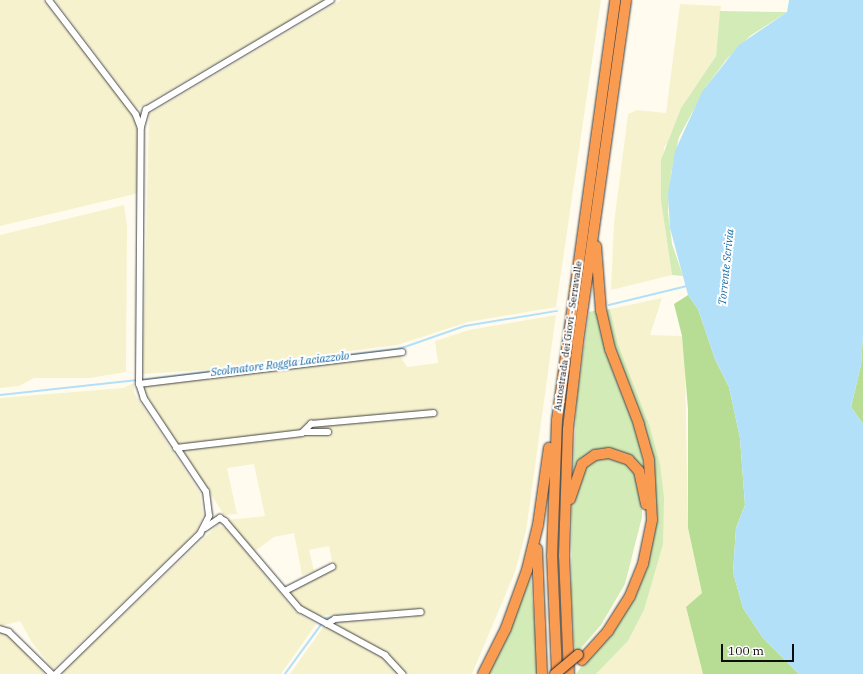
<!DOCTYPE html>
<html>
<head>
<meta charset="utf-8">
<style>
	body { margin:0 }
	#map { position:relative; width:863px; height:674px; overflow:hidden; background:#fffcef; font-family:"IBM Plex Serif",serif }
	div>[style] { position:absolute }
	.farmland>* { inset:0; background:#f6f2ce }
	.green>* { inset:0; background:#d3ebb7 }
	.forest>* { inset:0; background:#b7dd95 }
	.water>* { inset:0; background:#b2e0f9 }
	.stream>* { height:1.5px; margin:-0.75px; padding:0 0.75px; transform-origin:0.75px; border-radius:0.75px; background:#b2e0f9 }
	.roads { filter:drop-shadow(0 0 1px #414141) drop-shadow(0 0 1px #414141) }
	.minor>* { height:5.5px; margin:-2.75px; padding:0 2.75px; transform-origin:2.75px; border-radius:2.75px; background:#fff }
	.motorway>* { height:10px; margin:-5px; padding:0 5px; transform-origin:5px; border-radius:5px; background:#fa9b52 }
	.bridges { filter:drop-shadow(0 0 1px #1f1f1f) drop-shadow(0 0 1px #1f1f1f) }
	.motorway-bridge>* { height:10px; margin:-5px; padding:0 5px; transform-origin:5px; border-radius:5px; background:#fa9b52 }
	span { translate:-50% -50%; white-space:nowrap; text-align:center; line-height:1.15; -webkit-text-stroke:4px #fff; paint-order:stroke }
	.street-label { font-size:10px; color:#0e0e0e }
	.water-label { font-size:11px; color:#1168a6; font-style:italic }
	.scale { position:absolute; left:721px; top:644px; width:73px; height:18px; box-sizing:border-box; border:2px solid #0e0e0e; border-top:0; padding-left:5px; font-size:12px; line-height:14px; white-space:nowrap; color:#0e0e0e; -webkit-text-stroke:3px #fff; paint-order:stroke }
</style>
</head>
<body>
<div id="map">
	<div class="farmland">
		<i style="clip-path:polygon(0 0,43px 0,129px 110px,138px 129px,139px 193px,0 226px)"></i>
		<i style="clip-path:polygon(55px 0,325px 0,137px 109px)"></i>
		<i style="clip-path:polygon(341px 0,601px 0,556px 307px,468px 322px,397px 345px,205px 370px,143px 374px,149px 114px)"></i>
		<i style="clip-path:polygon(680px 4px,721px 6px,716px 56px,681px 108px,670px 141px,664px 147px,661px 201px,672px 275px,611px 290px,614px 223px,628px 114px,637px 110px,666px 113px)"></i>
		<i style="clip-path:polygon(124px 205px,127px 226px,126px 372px,90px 378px,34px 378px,19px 386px,0 388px,0 235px)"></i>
		<i style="clip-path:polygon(662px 298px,650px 335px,682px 336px,685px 365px,688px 528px,702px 593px,686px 607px,703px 674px,596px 674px,628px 641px,644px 610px,663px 537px,660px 464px,650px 427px,618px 344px,610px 309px)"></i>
		<i style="clip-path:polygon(556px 315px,526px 531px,515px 572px,472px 674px,405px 674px,388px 654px,334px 623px,415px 617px,415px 610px,317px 616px,300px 607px,288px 591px,333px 566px,329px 546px,309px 550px,314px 571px,302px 575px,294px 533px,274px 537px,254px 552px,227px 520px,265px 516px,254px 464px,227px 468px,237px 514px,224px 515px,183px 450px,306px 436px,310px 422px,303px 431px,177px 446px,142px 387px,399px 354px,407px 367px,438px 363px,435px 341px,469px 330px)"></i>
		<i style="clip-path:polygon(134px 383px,134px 393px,200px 493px,203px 515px,197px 530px,184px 544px,53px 669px,33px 644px,20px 621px,0 626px,0 398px,123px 388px)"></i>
		<i style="clip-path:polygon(218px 525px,227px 529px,296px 612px,316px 624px,281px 674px,60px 674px)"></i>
		<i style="clip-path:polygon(324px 626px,385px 658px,400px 674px,290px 674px)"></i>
		<i style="clip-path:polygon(0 631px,13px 639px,45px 674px,0 674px)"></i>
	</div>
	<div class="green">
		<i style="clip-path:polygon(720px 11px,787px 12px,750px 36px,726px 60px,706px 87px,679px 137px,671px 174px,668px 212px,672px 244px,683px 276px,672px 275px,661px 201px,661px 160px,681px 108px,716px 56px)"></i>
		<i style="clip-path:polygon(610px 309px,618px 344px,650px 427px,660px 464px,664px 498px,663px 544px,644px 610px,628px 641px,596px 674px,576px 674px,635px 592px,654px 485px,605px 310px)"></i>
		<i style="clip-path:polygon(597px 310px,613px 372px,637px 430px,648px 490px,620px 452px,578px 463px,573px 472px,577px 397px,589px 312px)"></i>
		<i style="clip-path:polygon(598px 457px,624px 459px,636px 473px,642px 497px,642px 517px,625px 584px,601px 625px,575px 655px,571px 594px,572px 496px,582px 471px)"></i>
		<i style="clip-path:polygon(530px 573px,539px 674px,487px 674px)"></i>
	</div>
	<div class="forest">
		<i style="clip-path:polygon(688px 295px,698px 309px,715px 359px,729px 387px,740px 438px,745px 505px,736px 528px,733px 572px,743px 608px,763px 638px,799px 674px,703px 674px,686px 607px,702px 593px,688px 528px,688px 409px,682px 336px,674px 304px)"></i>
		<i style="clip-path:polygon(863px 335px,863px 424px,851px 407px,861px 365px)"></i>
	</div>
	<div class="water">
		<i style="clip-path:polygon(789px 0,863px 0,863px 335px,861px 365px,851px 407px,863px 424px,863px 674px,799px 674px,763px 638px,743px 608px,733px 572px,736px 528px,745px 505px,740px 438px,729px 387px,715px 359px,698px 309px,688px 295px,670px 228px,668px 194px,675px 151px,702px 92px,739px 45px,787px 12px)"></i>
	</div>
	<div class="stream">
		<i style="left:609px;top:305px;width:80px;rotate:-13.7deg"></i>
		<i style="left:141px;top:380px;width:260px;rotate:-6.9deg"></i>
		<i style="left:399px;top:349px;width:70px;rotate:-19.2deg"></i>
		<i style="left:465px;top:326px;width:93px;rotate:-9.3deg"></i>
		<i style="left:0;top:395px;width:138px;rotate:-6.2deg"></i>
		<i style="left:285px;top:674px;width:69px;rotate:-53.8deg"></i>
		<i style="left:326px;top:618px;width:29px;rotate:-8deg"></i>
	</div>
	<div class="roads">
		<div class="minor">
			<i style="left:49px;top:0;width:143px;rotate:52.7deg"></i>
			<i style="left:136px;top:114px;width:14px;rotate:69deg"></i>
			<i style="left:139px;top:384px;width:265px;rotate:-6.9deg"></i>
			<i style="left:304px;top:432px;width:24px"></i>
			<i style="left:176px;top:448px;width:127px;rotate:-6.8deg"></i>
			<i style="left:302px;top:433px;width:13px;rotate:-45deg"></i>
			<i style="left:311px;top:424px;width:123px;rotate:-5.1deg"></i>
			<i style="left:205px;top:528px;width:18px;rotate:-34deg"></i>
			<i style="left:220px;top:518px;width:6px;rotate:31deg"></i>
			<i style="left:225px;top:521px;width:116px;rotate:49.6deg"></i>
			<i style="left:300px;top:609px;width:97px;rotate:28.4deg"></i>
			<i style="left:385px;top:655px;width:26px;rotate:47deg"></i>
			<i style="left:285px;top:591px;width:53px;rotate:-27.1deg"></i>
			<i style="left:327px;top:624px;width:9px;rotate:-32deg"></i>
			<i style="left:335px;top:619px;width:86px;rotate:-4.7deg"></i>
			<i style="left:0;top:629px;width:9px;rotate:18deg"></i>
			<i style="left:9px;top:632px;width:60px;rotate:44.3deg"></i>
			<i style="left:56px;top:674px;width:201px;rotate:-44.2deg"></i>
			<i style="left:200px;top:534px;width:20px;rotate:-63deg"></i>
			<i style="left:209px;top:516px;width:24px;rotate:-97deg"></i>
			<i style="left:206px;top:492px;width:112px;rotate:-123.7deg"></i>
			<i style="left:144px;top:399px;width:16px;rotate:-108deg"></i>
			<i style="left:139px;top:384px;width:257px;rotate:-89.6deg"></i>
			<i style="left:141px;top:127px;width:18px;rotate:-74deg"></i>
			<i style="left:146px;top:110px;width:215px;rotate:-30.7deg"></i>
		</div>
		<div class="motorway">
			<i style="left:570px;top:499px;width:37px;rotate:-71deg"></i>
			<i style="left:582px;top:464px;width:16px;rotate:-35deg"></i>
			<i style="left:595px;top:455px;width:14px;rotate:-8deg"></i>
			<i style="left:609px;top:453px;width:21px;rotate:19deg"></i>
			<i style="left:629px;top:460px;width:15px;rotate:48deg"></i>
			<i style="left:639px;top:471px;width:34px;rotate:78deg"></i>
			<i style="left:537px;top:549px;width:125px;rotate:87.7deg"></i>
			<i style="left:582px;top:660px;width:39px;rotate:-48deg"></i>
			<i style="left:608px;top:631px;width:41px;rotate:-57.8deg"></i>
			<i style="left:630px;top:596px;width:35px;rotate:-68deg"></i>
			<i style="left:643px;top:564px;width:45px;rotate:-78.4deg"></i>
			<i style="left:652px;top:520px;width:60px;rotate:-92.9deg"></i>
			<i style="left:649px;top:460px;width:37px;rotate:-106deg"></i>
			<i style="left:639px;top:424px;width:80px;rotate:-111.1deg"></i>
			<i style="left:610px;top:349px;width:39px;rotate:-103deg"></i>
			<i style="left:601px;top:311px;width:65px;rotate:-94.4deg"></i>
			<i style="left:483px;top:674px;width:51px;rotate:-63.4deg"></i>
			<i style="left:506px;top:628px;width:62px;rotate:-70.1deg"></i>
			<i style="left:527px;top:570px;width:46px;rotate:-76.3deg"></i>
			<i style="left:538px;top:525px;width:78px;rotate:-81.9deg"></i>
			<i style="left:557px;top:674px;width:118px;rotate:-92.4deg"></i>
			<i style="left:552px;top:556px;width:136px;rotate:-87.9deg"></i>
			<i style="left:557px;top:420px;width:424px;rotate:-82.1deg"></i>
			<i style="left:569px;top:674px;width:118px;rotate:-92.4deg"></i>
			<i style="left:564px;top:556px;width:127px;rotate:-88.2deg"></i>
			<i style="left:568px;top:429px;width:88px;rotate:-83.4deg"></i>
			<i style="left:578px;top:342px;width:345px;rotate:-82deg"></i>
		</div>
	</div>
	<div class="bridges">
		<div class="motorway-bridge">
			<i style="left:555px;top:674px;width:30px;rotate:-40deg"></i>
		</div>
	</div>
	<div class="street-label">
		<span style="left:568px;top:336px;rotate:-82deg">Autostrada dei Giovi - Serravalle</span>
	</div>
	<div class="water-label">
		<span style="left:726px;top:267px;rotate:-84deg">Torrente Scrivia</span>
		<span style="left:280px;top:364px;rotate:-7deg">Scolmatore Roggia Laciazzolo</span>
	</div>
	<div class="scale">100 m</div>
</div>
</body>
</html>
